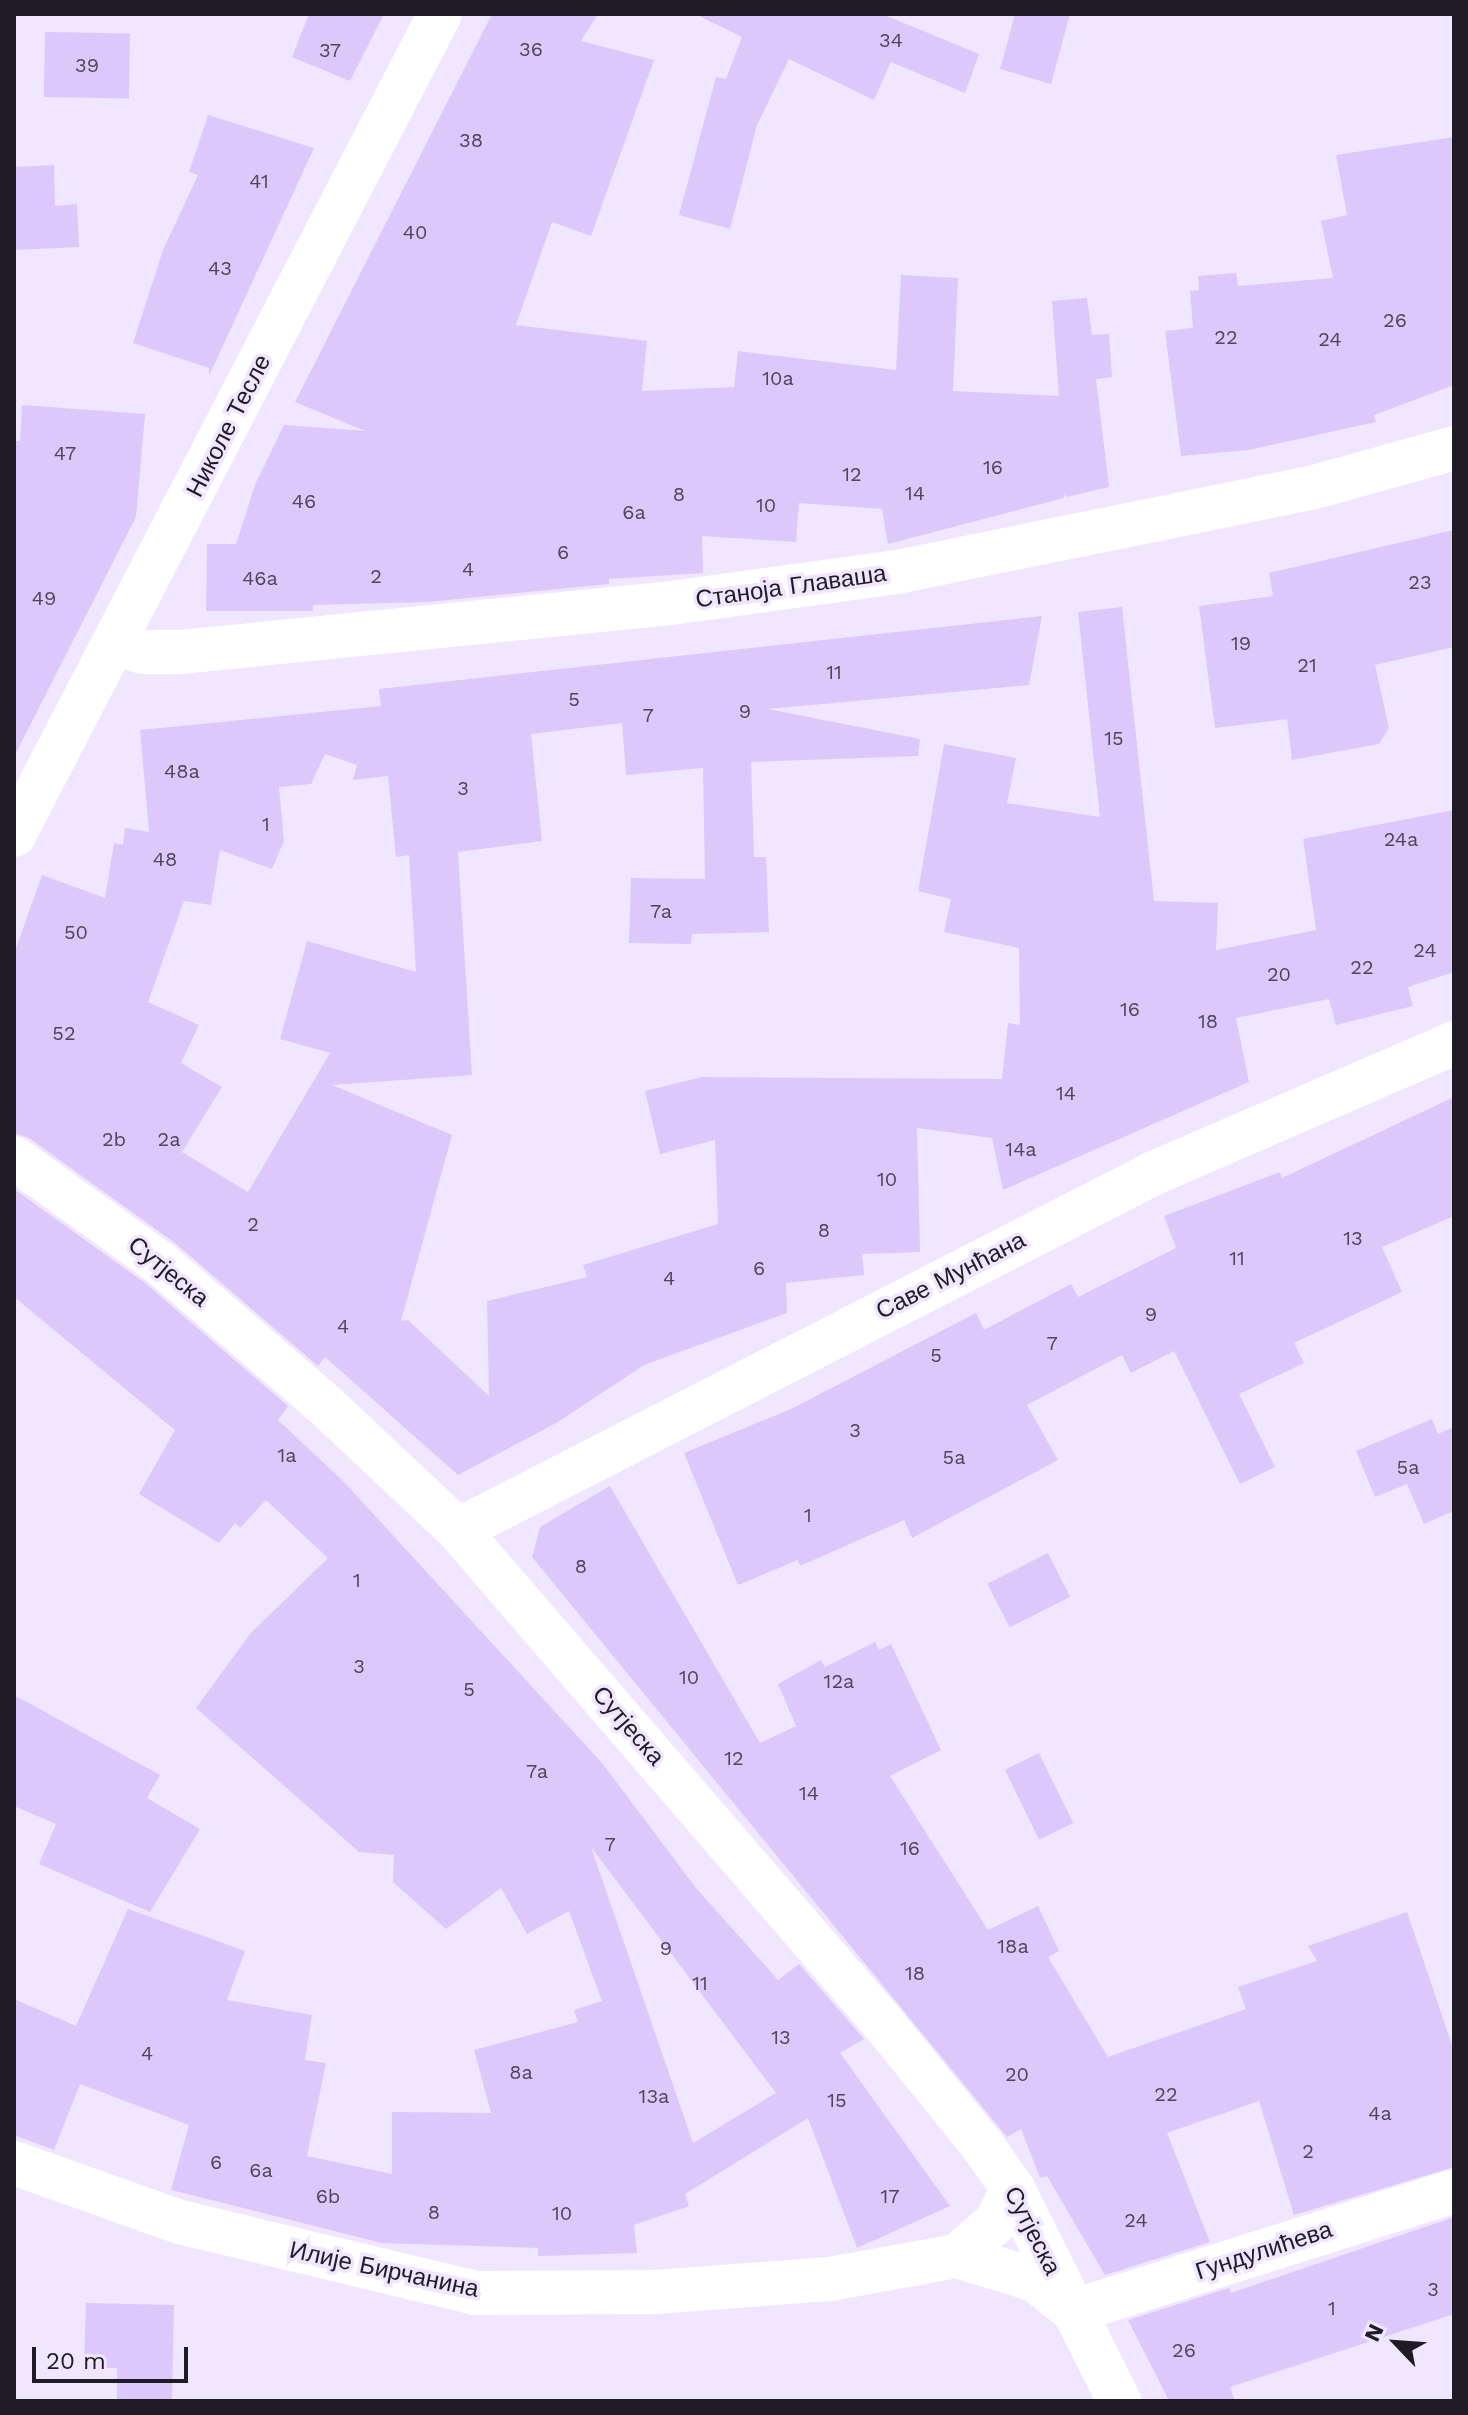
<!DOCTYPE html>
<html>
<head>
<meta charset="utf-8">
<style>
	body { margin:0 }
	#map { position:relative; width:1468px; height:2415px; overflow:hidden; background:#f0e6ff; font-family:"Work Sans",sans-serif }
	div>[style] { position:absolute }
	.building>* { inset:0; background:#ddc8fc; transform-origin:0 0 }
	.minor>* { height:44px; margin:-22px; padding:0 22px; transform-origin:22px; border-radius:22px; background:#fff }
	span { translate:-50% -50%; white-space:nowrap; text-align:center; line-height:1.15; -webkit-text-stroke:7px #f0e6ff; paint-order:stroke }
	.number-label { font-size:20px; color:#4e475b }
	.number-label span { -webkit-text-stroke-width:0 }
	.street-label { font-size:24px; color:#1f1c25 }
	.frame { position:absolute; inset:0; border:16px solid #1f1c25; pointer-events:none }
	.north { position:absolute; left:1356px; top:2303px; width:80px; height:80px; -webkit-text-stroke:6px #f0e6ff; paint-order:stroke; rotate:295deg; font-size:22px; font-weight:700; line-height:32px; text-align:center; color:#1f1c25 }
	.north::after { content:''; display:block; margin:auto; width:28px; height:36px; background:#1f1c25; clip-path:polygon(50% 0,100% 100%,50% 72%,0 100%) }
	.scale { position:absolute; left:32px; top:2347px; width:156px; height:36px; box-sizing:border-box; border:4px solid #1f1c25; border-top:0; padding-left:10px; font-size:24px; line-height:28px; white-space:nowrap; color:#1f1c25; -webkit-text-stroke:6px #f0e6ff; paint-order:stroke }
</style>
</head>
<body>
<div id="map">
	<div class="building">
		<i style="clip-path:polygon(309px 14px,384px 14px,350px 81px,292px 57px)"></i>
		<i style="clip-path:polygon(492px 14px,598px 14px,581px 41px,654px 60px,591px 236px,552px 222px,516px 325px,647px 341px,642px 391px,734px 387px,738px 351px,896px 370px,901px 275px,958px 278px,953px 391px,1059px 396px,1052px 301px,1087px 298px,1092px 335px,1109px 334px,1112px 377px,1096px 379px,1109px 487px,1066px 497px,1065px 492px,1064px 498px,888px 544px,882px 509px,799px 503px,796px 542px,702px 536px,703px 573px,609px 579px,609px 584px,428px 602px,313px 605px,313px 611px,206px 611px,207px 544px,236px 544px,255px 485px,284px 425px,365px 431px,295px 402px)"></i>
		<i style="clip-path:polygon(695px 14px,882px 14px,979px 54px,965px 93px,891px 62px,874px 100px,789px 59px,757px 125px,730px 229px,679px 215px,716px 77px,726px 79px,742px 37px)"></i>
		<i style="clip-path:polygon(1015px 14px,1070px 14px,1051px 84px,1000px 69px)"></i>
		<i style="left:45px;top:32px;width:85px;height:65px;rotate:1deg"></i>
		<i style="clip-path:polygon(208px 115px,314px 148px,209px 376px,209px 368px,133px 343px,163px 250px,198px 175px,189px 172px)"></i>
		<i style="clip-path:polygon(1454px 137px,1454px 385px,1374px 415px,1376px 422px,1248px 450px,1181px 456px,1165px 331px,1193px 328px,1190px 291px,1199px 290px,1198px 276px,1236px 273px,1238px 286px,1333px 278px,1321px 221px,1347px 215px,1336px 155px)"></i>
		<i style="clip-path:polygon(54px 165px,55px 206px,77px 204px,79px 247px,14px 250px,14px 167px)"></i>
		<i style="clip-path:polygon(22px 405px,145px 414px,136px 517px,14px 757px,14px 441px,20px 441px)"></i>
		<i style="clip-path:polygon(1454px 530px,1454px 647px,1375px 665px,1389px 728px,1379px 744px,1292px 760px,1287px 719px,1215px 728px,1199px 606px,1273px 596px,1269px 573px)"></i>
		<i style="clip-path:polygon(evenodd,1122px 607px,1154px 901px,1218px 903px,1216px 950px,1316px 930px,1303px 839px,1454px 810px,1454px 972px,1408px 987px,1413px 1006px,1336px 1025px,1329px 999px,1236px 1018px,1249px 1082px,1003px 1190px,992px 1138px,917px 1128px,920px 1252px,862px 1254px,864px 1275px,786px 1283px,787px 1313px,644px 1365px,558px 1422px,458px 1475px,325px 1357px,318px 1366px,175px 1243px,29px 1138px,14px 1133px,14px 954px,42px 875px,105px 898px,114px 843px,123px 845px,125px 828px,149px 832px,140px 730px,381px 706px,379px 689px,1042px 616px,1029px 685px,768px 709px,920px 739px,918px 756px,751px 762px,754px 857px,766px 857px,769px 932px,692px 934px,691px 944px,629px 943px,631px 878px,705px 879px,703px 768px,626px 775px,622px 723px,531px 734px,542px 841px,458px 852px,472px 1075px,332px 1085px,452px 1135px,401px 1321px,408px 1320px,489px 1396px,487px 1301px,587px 1277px,583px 1265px,718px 1224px,715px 1140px,660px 1154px,645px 1091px,702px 1077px,1002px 1079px,1008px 1023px,1020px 1025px,1019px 948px,944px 932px,951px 899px,918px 891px,944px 744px,1016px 758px,1007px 803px,1100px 817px,1078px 612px,1122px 607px,325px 754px,357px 765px,353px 780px,388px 776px,396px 857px,409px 855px,416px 972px,307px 941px,280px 1039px,330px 1053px,248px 1192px,182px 1152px,222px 1087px,181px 1063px,199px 1025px,148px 1002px,184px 901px,211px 905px,220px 850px,272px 869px,284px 841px,279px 787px,311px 784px,325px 754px)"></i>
		<i style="clip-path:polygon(1454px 1097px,1454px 1216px,1382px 1247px,1402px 1292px,1294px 1343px,1304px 1363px,1239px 1394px,1275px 1467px,1240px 1484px,1174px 1351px,1131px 1373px,1122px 1355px,1027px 1405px,1058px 1460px,912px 1538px,904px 1520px,800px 1566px,798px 1560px,738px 1585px,684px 1453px,791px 1409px,976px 1313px,984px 1330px,1071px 1284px,1078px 1297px,1176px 1248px,1164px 1216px,1280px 1172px,1282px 1178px)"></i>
		<i style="clip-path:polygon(evenodd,14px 1189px,145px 1283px,288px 1406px,278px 1420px,344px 1482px,602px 1763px,696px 1888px,778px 1980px,799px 1964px,864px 2039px,840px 2053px,950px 2206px,857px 2248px,808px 2118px,685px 2194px,689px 2206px,634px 2225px,637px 2253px,538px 2256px,538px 2248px,382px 2243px,171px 2190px,189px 2125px,80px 2084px,54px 2150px,14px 2135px,14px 1999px,76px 2026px,128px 1909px,245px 1951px,227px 2000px,312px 2015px,305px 2060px,326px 2063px,307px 2156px,392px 2174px,392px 2112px,491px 2113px,474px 2050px,578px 2022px,574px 2010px,602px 2001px,569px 1911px,527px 1934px,501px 1888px,446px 1929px,393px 1882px,394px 1855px,359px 1852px,196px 1708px,250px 1634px,328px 1558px,266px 1500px,240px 1528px,235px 1523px,219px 1543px,139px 1494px,175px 1430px,14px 1297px,14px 1189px,591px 1847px,776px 2093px,693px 2143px,591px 1847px)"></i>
		<i style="clip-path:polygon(1432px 1419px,1438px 1434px,1454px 1427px,1454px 1511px,1424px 1524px,1407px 1484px,1375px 1497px,1356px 1451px)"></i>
		<i style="clip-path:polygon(610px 1486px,760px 1743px,796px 1726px,778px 1684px,821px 1660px,825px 1667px,875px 1642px,879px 1650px,891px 1644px,941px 1750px,890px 1776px,988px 1930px,1038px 1906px,1059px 1951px,1048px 1957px,1108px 2057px,1246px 2009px,1238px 1987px,1317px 1961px,1308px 1946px,1407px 1912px,1454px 2051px,1454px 2167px,1294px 2215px,1259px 2101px,1167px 2133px,1210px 2242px,1105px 2275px,1047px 2176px,1040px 2178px,1021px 2129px,1007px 2137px,532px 1557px,540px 1527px)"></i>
		<i style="left:1048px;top:1553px;width:49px;height:68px;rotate:63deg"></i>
		<i style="clip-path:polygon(14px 1695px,160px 1775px,147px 1798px,200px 1829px,150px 1912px,39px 1864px,56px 1824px,14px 1806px)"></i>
		<i style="left:1039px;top:1753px;width:78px;height:38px;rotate:64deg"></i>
		<i style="clip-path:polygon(1454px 2217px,1454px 2314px,1230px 2387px,1235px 2401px,1169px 2401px,1128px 2320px,1229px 2288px,1231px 2293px)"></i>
		<i style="clip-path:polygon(86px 2303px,174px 2305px,172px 2401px,117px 2401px,117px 2368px,84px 2368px)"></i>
	</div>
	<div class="minor">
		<i style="left:117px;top:644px;width:27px;rotate:17deg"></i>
		<i style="left:143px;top:652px;width:38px"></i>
		<i style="left:181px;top:652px;width:492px;rotate:-5.7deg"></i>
		<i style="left:671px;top:603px;width:228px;rotate:-7.8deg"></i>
		<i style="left:897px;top:572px;width:422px;rotate:-11.5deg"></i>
		<i style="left:1311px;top:488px;width:148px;rotate:-15.6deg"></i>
		<i style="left:14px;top:835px;width:925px;rotate:-62.58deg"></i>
		<i style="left:14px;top:1158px;width:180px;rotate:35.7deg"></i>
		<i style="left:160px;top:1263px;width:216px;rotate:40.7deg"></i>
		<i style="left:324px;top:1404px;width:184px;rotate:43.2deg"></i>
		<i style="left:458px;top:1530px;width:652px;rotate:49.23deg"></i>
		<i style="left:884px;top:2024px;width:156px;rotate:51deg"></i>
		<i style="left:982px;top:2145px;width:54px;rotate:54.8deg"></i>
		<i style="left:1013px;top:2189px;width:237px;rotate:63.4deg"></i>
		<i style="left:458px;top:1530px;width:782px;rotate:-27.15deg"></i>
		<i style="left:1154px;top:1173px;width:327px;rotate:-23.4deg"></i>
		<i style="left:14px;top:2163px;width:176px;rotate:19.6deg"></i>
		<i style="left:180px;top:2222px;width:303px;rotate:13.5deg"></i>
		<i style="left:475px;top:2293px;width:181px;rotate:-0.3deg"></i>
		<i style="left:656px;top:2292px;width:174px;rotate:-4.3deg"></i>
		<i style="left:830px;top:2279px;width:129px;rotate:-10.3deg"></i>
		<i style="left:957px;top:2256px;width:82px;rotate:17.1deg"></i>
		<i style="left:1035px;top:2280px;width:50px;rotate:38.5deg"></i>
		<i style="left:1074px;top:2311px;width:398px;rotate:-17.5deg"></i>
		<i style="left:957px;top:2256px;width:52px;rotate:-41.1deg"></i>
		<i style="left:996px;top:2222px;width:37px;rotate:-63deg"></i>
	</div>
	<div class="number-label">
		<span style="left:891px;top:40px">34</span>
		<span style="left:531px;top:49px">36</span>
		<span style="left:330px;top:50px">37</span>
		<span style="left:87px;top:65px">39</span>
		<span style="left:471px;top:140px">38</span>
		<span style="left:259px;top:181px">41</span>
		<span style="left:415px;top:232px">40</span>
		<span style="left:220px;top:268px">43</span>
		<span style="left:1395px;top:320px">26</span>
		<span style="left:1226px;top:337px">22</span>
		<span style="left:1330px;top:339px">24</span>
		<span style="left:778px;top:378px">10a</span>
		<span style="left:65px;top:453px">47</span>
		<span style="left:993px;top:467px">16</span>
		<span style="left:852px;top:474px">12</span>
		<span style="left:915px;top:493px">14</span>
		<span style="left:679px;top:494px">8</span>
		<span style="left:304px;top:501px">46</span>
		<span style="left:766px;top:505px">10</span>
		<span style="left:634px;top:512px">6a</span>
		<span style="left:563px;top:552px">6</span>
		<span style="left:468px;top:569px">4</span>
		<span style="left:376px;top:576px">2</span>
		<span style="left:260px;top:578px">46a</span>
		<span style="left:1420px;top:582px">23</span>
		<span style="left:44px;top:598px">49</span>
		<span style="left:1241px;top:643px">19</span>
		<span style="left:1307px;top:665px">21</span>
		<span style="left:834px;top:672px">11</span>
		<span style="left:574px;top:699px">5</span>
		<span style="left:745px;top:711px">9</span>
		<span style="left:648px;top:715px">7</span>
		<span style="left:1114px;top:738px">15</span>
		<span style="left:182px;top:771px">48a</span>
		<span style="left:463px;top:788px">3</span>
		<span style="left:266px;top:824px">1</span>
		<span style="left:1401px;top:839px">24a</span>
		<span style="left:165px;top:859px">48</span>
		<span style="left:661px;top:911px">7a</span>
		<span style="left:76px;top:932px">50</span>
		<span style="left:1425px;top:950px">24</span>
		<span style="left:1362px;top:967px">22</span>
		<span style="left:1279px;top:974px">20</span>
		<span style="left:1130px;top:1009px">16</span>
		<span style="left:1208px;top:1021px">18</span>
		<span style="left:64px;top:1033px">52</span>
		<span style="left:1066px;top:1093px">14</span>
		<span style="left:114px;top:1139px">2b</span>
		<span style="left:169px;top:1139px">2a</span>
		<span style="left:1021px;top:1149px">14a</span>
		<span style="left:887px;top:1179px">10</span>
		<span style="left:253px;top:1224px">2</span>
		<span style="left:824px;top:1230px">8</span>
		<span style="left:1353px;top:1238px">13</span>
		<span style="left:1237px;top:1258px">11</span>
		<span style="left:759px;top:1268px">6</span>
		<span style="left:669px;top:1278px">4</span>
		<span style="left:1151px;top:1314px">9</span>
		<span style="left:343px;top:1326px">4</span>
		<span style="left:1052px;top:1343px">7</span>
		<span style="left:936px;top:1355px">5</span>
		<span style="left:855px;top:1430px">3</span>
		<span style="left:287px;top:1455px">1a</span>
		<span style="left:954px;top:1457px">5a</span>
		<span style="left:1408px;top:1467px">5a</span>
		<span style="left:808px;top:1515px">1</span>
		<span style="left:581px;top:1566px">8</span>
		<span style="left:357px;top:1580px">1</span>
		<span style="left:359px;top:1666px">3</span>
		<span style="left:689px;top:1677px">10</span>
		<span style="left:839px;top:1681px">12a</span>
		<span style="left:469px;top:1689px">5</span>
		<span style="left:734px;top:1758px">12</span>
		<span style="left:537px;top:1771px">7a</span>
		<span style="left:809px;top:1793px">14</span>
		<span style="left:610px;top:1844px">7</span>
		<span style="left:910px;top:1848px">16</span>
		<span style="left:1013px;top:1946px">18a</span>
		<span style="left:666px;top:1948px">9</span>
		<span style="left:915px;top:1973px">18</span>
		<span style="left:700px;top:1983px">11</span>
		<span style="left:781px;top:2037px">13</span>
		<span style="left:147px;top:2053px">4</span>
		<span style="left:521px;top:2072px">8a</span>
		<span style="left:1017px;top:2074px">20</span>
		<span style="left:1166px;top:2094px">22</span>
		<span style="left:654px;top:2096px">13a</span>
		<span style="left:837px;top:2100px">15</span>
		<span style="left:1380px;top:2113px">4a</span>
		<span style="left:1308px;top:2151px">2</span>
		<span style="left:216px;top:2162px">6</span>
		<span style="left:261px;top:2170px">6a</span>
		<span style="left:328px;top:2196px">6b</span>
		<span style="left:890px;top:2196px">17</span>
		<span style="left:434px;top:2212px">8</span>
		<span style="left:562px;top:2213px">10</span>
		<span style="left:1136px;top:2220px">24</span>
		<span style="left:1433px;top:2289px">3</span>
		<span style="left:1332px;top:2308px">1</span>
		<span style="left:1184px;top:2350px">26</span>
	</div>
	<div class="street-label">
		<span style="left:229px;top:426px;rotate:-63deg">Николе Тесле</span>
		<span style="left:791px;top:587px;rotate:-8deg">Станоја Главаша</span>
		<span style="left:168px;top:1272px;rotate:39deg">Сутјеска</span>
		<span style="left:951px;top:1276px;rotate:-27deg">Саве Мунћана</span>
		<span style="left:628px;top:1726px;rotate:49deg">Сутјеска</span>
		<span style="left:1032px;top:2231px;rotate:63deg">Сутјеска</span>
		<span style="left:1264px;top:2251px;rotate:-18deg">Гундулићева</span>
		<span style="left:384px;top:2270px;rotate:12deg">Илије Бирчанина</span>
	</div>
	<div class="frame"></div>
	<div class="north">N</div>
	<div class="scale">20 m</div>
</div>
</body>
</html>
